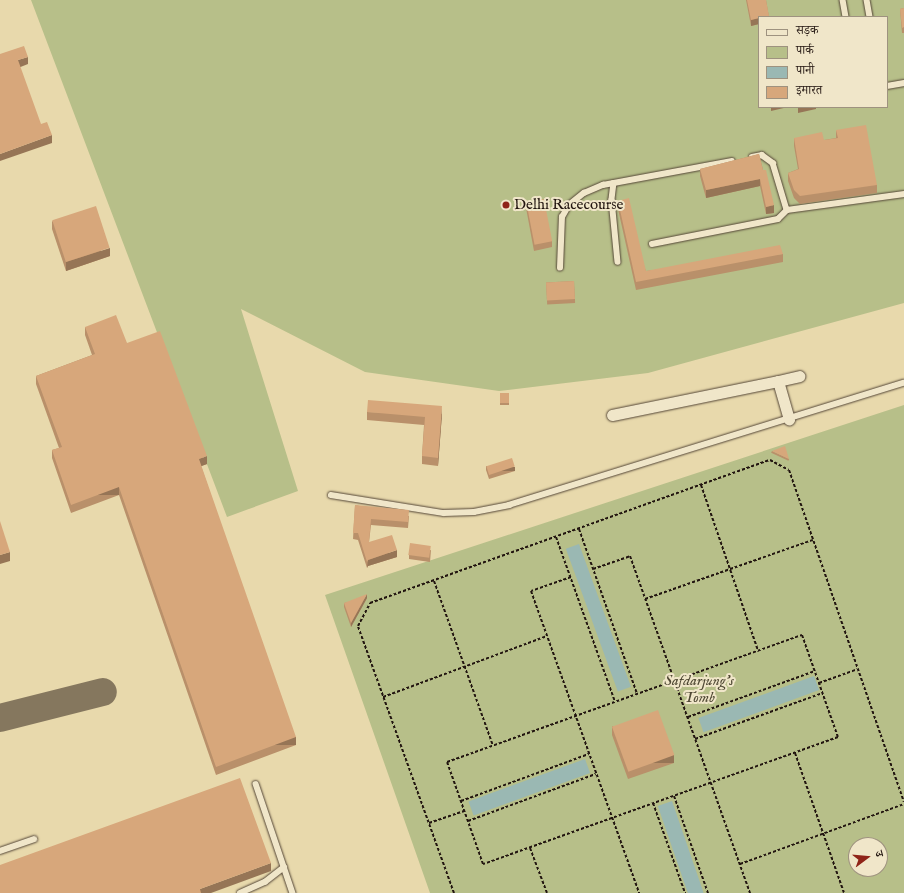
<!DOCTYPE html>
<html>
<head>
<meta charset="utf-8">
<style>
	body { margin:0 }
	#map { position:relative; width:904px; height:893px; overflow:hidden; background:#e8d9ac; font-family:"IM FELL English","Noto Serif Devanagari",serif }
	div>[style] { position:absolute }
	.green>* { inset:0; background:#b7bf89 }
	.water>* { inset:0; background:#9ab8b3; transform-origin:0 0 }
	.taxiway>* { height:28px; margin:-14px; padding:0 14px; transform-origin:14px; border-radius:14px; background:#85775e }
	.path>* { height:2px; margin-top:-1px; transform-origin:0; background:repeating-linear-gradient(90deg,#221510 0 3px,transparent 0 5px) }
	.roads { filter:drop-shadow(0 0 1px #544637) drop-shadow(0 0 1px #544637) }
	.service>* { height:5.5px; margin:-2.75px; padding:0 2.75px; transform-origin:2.75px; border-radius:2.75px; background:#f0e6c9 }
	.minor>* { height:11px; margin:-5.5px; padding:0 5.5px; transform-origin:5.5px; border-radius:5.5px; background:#f0e6c9 }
	.wall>* { inset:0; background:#b9906a; transform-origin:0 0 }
	.shaded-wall>* { inset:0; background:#967556; transform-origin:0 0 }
	.building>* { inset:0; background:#d7a77b; transform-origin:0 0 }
	.dots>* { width:11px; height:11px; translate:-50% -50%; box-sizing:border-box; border:2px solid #f0e6c9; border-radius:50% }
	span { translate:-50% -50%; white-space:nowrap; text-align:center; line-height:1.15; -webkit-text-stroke:4px #f0e6c9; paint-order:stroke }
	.poi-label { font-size:15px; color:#221510 }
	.left { translate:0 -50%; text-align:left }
	.park-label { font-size:15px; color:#4f4834; font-style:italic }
	.legend { position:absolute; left:758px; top:16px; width:130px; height:92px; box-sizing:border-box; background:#f0e6c9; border:1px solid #9e927f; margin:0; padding:5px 7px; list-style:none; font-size:12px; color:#221510 }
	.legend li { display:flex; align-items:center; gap:8px; height:20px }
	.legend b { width:20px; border:1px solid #9e927f }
	.north { position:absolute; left:848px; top:837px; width:40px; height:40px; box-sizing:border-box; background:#f0e6c9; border:1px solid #9e927f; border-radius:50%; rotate:74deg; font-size:11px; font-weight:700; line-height:16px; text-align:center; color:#221510 }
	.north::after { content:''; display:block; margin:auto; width:14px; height:18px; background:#8f2418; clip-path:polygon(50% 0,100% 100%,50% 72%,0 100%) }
</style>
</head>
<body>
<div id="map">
	<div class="green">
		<i style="clip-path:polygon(evenodd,31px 0,904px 0,904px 303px,648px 373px,499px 391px,365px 372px,241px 309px,298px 491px,227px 517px,31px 0,759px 17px,887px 17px,887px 107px,759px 107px,759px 17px)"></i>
		<i style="clip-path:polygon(evenodd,904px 405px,904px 893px,430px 893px,325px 595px,904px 405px,856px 845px,880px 845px,880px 869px,856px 869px,856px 845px)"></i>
	</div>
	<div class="water">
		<i style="left:579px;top:544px;width:152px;height:14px;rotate:70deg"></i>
		<i style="left:814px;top:676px;width:15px;height:123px;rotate:70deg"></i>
		<i style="left:585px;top:759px;width:15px;height:124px;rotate:70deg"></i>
		<i style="left:672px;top:801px;width:97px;height:15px;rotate:71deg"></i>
	</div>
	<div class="taxiway">
		<i style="left:0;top:718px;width:106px;rotate:-14.2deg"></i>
	</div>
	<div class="path">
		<i style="left:701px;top:485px;width:176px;rotate:71deg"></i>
		<i style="left:579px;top:529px;width:175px;rotate:70.6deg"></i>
		<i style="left:556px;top:537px;width:175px;rotate:70.3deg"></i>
		<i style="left:593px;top:569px;width:39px;rotate:-19deg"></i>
		<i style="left:630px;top:556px;width:358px;rotate:70.4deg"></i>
		<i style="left:571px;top:577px;width:42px;rotate:160.7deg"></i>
		<i style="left:531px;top:591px;width:321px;rotate:70.3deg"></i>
		<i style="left:434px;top:581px;width:175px;rotate:70.3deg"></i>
		<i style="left:645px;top:599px;width:178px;rotate:-19.4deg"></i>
		<i style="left:802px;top:635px;width:108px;rotate:70.6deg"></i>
		<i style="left:838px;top:737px;width:377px;rotate:160.3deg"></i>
		<i style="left:483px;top:864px;width:108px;rotate:-109.4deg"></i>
		<i style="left:447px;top:762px;width:377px;rotate:-19.7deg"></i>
		<i style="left:819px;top:683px;width:41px;rotate:-19.7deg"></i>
		<i style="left:383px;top:697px;width:175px;rotate:-20.4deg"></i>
		<i style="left:688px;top:717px;width:135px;rotate:-19.9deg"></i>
		<i style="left:695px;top:739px;width:136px;rotate:-19.8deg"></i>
		<i style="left:795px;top:753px;width:148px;rotate:70.7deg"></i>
		<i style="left:674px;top:796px;width:103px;rotate:70.7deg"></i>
		<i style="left:461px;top:801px;width:136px;rotate:-20.2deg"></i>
		<i style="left:653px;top:803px;width:96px;rotate:70.4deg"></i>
		<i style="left:468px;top:821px;width:136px;rotate:-20.2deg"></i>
		<i style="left:429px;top:823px;width:37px;rotate:-19deg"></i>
		<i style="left:530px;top:848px;width:48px;rotate:69.3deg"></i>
		<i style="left:740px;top:864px;width:175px;rotate:-20.1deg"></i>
		<i style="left:454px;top:893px;width:284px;rotate:-109.8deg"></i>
		<i style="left:358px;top:626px;width:26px;rotate:-62deg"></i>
		<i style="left:370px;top:603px;width:425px;rotate:-19.7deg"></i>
		<i style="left:770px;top:460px;width:21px;rotate:28deg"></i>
		<i style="left:789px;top:470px;width:351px;rotate:70.9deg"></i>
	</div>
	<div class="roads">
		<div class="service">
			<i style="left:843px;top:0;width:17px;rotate:80deg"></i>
			<i style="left:867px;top:0;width:17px;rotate:80deg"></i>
			<i style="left:887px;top:86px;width:17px;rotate:-10deg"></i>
			<i style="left:752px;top:157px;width:10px;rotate:-11deg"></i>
			<i style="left:762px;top:155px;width:14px;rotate:36deg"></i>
			<i style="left:773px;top:163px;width:49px;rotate:73.4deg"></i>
			<i style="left:787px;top:210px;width:118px;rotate:-7.8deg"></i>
			<i style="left:614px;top:183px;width:17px;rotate:97deg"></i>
			<i style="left:612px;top:200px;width:62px;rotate:84.5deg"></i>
			<i style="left:652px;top:244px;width:128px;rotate:-11.2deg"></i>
			<i style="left:778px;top:219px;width:13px;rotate:-45deg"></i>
			<i style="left:560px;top:268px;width:51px;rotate:-87.8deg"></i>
			<i style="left:562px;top:217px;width:14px;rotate:-60deg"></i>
			<i style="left:569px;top:205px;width:19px;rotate:-39deg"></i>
			<i style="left:584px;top:193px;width:21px;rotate:-23deg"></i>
			<i style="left:603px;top:185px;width:131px;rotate:-10.5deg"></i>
			<i style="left:331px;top:495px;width:114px;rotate:9.1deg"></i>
			<i style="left:444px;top:513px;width:30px;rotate:-2deg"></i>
			<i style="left:474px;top:512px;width:36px;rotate:-11deg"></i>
			<i style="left:509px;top:505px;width:413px;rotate:-17.2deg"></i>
			<i style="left:256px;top:784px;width:115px;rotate:71.3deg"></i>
			<i style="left:0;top:851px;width:36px;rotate:-19deg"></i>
			<i style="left:240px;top:893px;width:27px;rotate:-24deg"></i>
			<i style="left:265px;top:882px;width:24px;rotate:-38deg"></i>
		</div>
		<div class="minor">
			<i style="left:778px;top:381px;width:22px;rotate:-13deg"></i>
			<i style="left:612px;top:415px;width:169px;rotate:-11.6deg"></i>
			<i style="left:778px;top:381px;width:40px;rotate:74deg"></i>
		</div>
	</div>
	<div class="wall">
		<i style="clip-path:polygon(746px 0,766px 0,769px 17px,759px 17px,759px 24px,751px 26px)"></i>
		<i style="clip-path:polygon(904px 8px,904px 33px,902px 33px,900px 9px)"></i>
		<i style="clip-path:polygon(836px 130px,877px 185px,877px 193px,800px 204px,794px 198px,788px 181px,788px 173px,798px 169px,794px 146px,794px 138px,824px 140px,836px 138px)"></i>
		<i style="clip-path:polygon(759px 154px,774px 213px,766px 214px,760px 186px,706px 198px,700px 176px,700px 169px)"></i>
		<i style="clip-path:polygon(618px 201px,646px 271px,783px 254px,783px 262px,636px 290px,618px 209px)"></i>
		<i style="clip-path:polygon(526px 202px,552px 241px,552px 247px,534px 251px,526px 208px)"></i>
		<i style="clip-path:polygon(52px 221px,110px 256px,66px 271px,52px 229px)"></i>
		<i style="left:574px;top:281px;width:22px;height:28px;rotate:87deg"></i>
		<i style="clip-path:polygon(85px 327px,127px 343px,207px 464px,201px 466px,296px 745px,216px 775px,119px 495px,71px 513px,52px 458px,52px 450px,59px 448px,36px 384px,36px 376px,92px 355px,85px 335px)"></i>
		<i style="left:500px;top:393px;width:9px;height:12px"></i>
		<i style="clip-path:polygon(367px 412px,442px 414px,438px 466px,422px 464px,422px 456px,424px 425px,367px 420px)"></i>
		<i style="left:772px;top:451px;width:19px;height:2px;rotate:25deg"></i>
		<i style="clip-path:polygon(486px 466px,515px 471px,489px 479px,486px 470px)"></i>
		<i style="clip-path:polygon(355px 505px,409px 516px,408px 528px,371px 525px,369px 542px,397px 557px,368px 566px,367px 568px,358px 540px,353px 539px)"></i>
		<i style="clip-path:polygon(431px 550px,430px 562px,409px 559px,409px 555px)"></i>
		<i style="clip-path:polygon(367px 598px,351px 627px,344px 607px,344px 603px)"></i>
		<i style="clip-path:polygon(612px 726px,674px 763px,628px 779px,612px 735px)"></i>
	</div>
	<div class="shaded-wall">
		<i style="clip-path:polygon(759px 18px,759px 24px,751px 26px,751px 20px)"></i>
		<i style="clip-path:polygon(28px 57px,28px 64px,18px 68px,18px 60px)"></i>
		<i style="clip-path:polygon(771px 107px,788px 107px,771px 111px)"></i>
		<i style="clip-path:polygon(798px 107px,816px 107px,816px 109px,798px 113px)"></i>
		<i style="clip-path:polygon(52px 135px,52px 143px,0 161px,0 154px)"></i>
		<i style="clip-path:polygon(760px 179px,760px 186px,706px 198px,706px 190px)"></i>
		<i style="clip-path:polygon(774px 205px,774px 213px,766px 214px,766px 207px)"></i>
		<i style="clip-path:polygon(110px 248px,110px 256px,66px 271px,66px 262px)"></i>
		<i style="clip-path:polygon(442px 406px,442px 414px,438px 466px,438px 458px)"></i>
		<i style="clip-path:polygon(207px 456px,207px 464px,199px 467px,199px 459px)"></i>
		<i style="left:515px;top:467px;width:4px;height:27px;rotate:90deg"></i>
		<i style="left:119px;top:487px;width:8px;height:51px;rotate:90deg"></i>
		<i style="clip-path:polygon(397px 550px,397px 557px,368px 566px,367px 568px,368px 560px)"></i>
		<i style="clip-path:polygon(10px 552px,10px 561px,0 564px,0 555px)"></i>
		<i style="clip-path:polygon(367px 594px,367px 598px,351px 627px,351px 623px)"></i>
		<i style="left:296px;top:737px;width:8px;height:85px;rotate:90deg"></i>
		<i style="left:674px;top:755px;width:8px;height:49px;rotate:90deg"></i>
		<i style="clip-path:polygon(271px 863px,271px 871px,211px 893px,200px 893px,200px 889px)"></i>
	</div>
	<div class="building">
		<i style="clip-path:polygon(747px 0,766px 0,769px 16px,764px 17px,759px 17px,759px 18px,751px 20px)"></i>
		<i style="clip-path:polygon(904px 8px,904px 27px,902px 28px,900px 9px)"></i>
		<i style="clip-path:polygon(24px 46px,28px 57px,18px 60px,41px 124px,47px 122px,52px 135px,0 154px,0 54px)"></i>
		<i style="clip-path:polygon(866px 125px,877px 185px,800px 196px,794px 190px,788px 173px,799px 169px,794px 138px,822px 132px,824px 140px,838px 138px,836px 130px)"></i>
		<i style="clip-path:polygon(759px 154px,763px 170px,766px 170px,774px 205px,766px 207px,760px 179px,706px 190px,700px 169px)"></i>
		<i style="clip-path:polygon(629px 198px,646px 271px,780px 245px,783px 254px,636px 282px,618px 201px)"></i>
		<i style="left:544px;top:199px;width:43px;height:18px;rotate:79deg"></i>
		<i style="left:96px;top:206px;width:44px;height:46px;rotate:72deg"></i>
		<i style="left:574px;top:281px;width:18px;height:28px;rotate:87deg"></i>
		<i style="clip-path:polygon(116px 315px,127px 343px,160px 331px,207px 456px,199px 459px,296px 737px,216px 767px,119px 487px,71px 505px,52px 450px,62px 447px,36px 376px,95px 354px,85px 327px)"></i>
		<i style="left:500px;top:393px;width:9px;height:10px"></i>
		<i style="clip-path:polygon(368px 400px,442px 406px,438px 458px,422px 456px,425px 417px,367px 412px)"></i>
		<i style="clip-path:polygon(785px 446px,789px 459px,772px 451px)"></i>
		<i style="left:512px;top:458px;width:9px;height:27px;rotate:72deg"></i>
		<i style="clip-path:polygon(355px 505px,409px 510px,408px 522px,371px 519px,369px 542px,392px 535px,397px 550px,368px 560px,367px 562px,358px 533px,353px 533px)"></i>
		<i style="clip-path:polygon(0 521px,10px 552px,0 555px)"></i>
		<i style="left:410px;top:543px;width:21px;height:12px;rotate:8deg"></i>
		<i style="clip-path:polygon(367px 594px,351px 623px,344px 603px)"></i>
		<i style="left:658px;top:710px;width:48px;height:49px;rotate:70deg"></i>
		<i style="clip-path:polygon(240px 778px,271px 863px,200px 889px,201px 893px,0 893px,0 865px)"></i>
	</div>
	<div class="dots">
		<i style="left:506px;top:205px;background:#8f2418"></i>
	</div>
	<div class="poi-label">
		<span class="left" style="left:514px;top:205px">Delhi Racecourse</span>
	</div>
	<div class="park-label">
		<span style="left:699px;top:689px">Safdarjung's<br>Tomb</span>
	</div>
	<ul class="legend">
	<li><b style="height:5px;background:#f0e6c9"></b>सड़क</li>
	<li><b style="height:11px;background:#b7bf89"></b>पार्क</li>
	<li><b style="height:11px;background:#9ab8b3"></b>पानी</li>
	<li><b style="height:11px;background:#d7a77b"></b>इमारत</li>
	</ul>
	<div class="north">उ</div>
</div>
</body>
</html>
